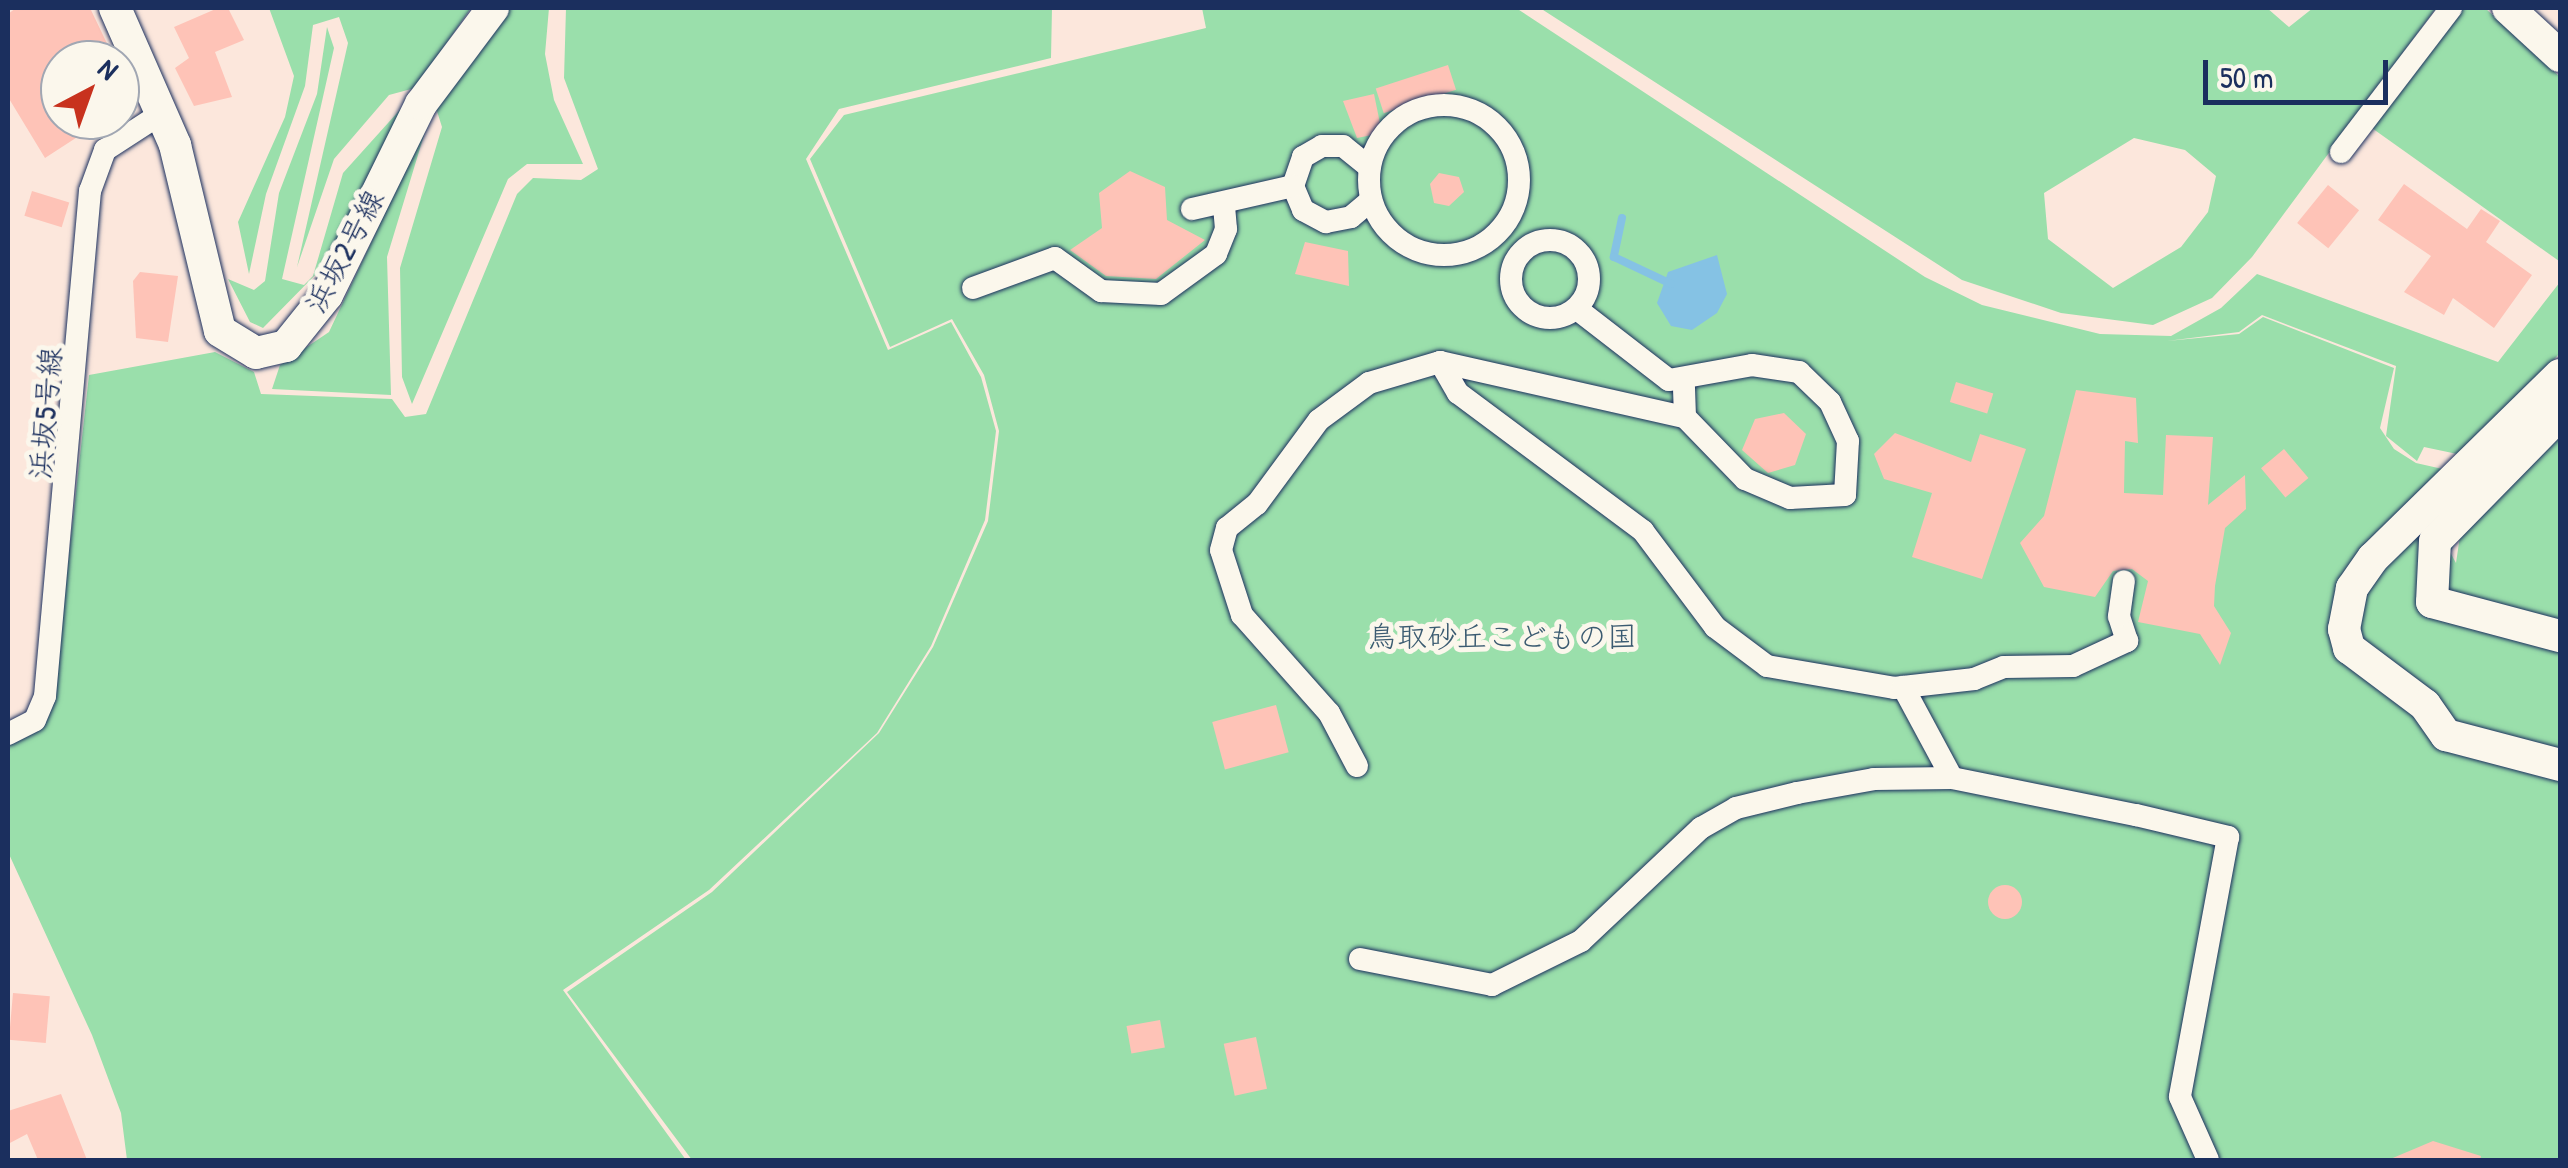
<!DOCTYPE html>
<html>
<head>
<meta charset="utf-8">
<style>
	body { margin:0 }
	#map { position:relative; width:2568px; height:1168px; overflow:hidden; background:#fce7dc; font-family:"Patrick Hand","Klee One",sans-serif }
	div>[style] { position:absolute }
	.green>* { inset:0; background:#9adfab }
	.water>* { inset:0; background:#85c2e4 }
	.stream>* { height:8px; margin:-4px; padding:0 4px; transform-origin:4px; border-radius:4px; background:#85c2e4 }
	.building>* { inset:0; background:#fec3b7; transform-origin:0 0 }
	.round { border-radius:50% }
	.roads { filter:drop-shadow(0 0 2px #1b2f5e) drop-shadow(0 0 2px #1b2f5e) }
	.street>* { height:22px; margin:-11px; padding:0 11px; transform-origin:11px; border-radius:11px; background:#fbf7ec }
	.street>.ring { margin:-11px; padding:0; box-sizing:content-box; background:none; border:22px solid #fbf7ec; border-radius:50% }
	.secondary>* { height:32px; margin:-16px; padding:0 16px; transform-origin:16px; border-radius:16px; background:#fbf7ec }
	span { translate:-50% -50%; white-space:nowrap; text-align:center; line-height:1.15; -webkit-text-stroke:10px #fbf7ec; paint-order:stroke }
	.street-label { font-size:30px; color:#1b2f5e }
	.park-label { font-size:30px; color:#3b5b71 }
	.frame { position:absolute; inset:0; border:10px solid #1b2f5e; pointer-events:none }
	.north { position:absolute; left:40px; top:40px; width:100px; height:100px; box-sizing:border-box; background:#fbf7ec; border:2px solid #a1a7b3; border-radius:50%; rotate:41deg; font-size:28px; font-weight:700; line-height:40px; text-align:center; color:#1b2f5e }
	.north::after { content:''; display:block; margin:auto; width:35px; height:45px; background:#c8321e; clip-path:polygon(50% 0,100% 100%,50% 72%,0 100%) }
	.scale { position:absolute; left:2203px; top:60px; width:185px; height:45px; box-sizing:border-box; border:5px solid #1b2f5e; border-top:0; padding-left:12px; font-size:30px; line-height:35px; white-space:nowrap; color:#1b2f5e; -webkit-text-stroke:8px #fbf7ec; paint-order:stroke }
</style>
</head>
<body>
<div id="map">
	<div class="green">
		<i style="clip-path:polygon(269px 8px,471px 8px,415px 88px,389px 95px,334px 159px,297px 267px,348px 43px,339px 17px,313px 25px,305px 86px,266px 194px,249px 274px,238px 222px,285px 117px,294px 76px)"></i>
		<i style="clip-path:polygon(504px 8px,549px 8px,545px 54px,554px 100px,583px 164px,527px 164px,508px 179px,412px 404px,402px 377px,400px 268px,442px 127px,435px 105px)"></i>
		<i style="clip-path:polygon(566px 8px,1052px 8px,1051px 58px,839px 109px,806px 159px,888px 350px,951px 322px,981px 377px,996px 431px,985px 520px,931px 646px,877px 733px,709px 890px,563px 990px,686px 1160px,127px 1160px,121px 1113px,92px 1035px,8px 852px,8px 745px,41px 728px,53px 698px,89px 375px,215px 352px,254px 372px,261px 394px,392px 399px,405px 417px,426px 414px,517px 194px,533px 178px,581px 180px,598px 169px,564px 78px)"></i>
		<i style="clip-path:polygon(1202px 8px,1516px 8px,1925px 277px,1982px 305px,2100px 334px,2171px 336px,2221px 308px,2257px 274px,2498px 362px,2560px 282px,2560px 353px,2462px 455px,2424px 447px,2417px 461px,2386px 436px,2396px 366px,2262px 315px,2239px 332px,2167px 341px,2239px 334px,2263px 317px,2394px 368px,2380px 428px,2394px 449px,2416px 463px,2447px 470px,2465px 525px,2450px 552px,2456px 563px,2460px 536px,2560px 428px,2560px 1160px,692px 1160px,567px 992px,712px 892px,879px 733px,933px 647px,988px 521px,999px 431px,984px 375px,952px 319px,890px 347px,810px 159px,844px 115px,1206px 28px)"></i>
		<i style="clip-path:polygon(evenodd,1540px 8px,2267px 8px,2289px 27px,2313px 8px,2436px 8px,2252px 257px,2212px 298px,2153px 325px,2061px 313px,1962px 280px,1540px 8px,2134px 138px,2185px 150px,2216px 176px,2208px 212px,2181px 247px,2113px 288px,2048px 239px,2044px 193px,2134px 138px)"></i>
		<i style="clip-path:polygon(2463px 8px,2485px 8px,2560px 77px,2559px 261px,2369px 126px)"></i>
		<i style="clip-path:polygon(327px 27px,334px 48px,282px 279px,304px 285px,313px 276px,343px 173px,406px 103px,324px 266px,263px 328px,250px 322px,228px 279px,254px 290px,265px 281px,279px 193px,317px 94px)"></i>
		<i style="clip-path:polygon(428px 122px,387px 257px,391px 395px,272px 389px,280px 365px,329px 332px)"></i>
	</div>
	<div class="water">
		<i style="clip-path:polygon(1717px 255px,1727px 294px,1717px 313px,1692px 330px,1671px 326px,1657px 303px,1668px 272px)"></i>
	</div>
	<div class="stream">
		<i style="left:1622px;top:218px;width:40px;rotate:102deg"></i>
		<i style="left:1614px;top:257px;width:63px;rotate:25.3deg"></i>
	</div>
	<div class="building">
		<i style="clip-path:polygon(16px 8px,90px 8px,115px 60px,60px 60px,60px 120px,73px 120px,82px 134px,45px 158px,8px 97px,8px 14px)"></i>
		<i style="clip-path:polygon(218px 8px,228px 8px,244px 40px,215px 52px,232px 97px,194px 106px,175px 68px,189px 58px,174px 27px)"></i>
		<i style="left:1448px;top:65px;width:26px;height:76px;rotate:72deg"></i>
		<i style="clip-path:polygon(1374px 94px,1382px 133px,1357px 138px,1343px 101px)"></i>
		<i style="clip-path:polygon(1130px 171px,1165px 187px,1167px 220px,1205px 240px,1156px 279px,1106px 276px,1070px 250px,1102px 228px,1099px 193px)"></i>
		<i style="clip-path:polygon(1439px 173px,1459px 177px,1464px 192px,1449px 206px,1434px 203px,1430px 184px)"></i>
		<i style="clip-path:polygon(2404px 184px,2467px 229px,2481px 209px,2500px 221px,2486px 242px,2532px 275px,2494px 328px,2453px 298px,2444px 315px,2404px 292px,2431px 256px,2378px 220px)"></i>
		<i style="left:2328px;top:185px;width:40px;height:49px;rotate:39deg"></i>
		<i style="left:32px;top:191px;width:39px;height:26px;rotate:17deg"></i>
		<i style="clip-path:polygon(1305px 242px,1348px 251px,1349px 286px,1295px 274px)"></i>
		<i style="clip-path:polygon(140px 272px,178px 276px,168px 342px,136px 338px,133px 281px)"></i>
		<i style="left:1956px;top:382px;width:39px;height:21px;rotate:17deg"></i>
		<i style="clip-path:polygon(2076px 390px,2136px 398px,2138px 443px,2125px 441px,2124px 493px,2163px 495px,2166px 435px,2213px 437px,2208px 505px,2245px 475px,2246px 509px,2225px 528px,2215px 586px,2214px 606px,2231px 633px,2220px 665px,2200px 634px,2138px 622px,2148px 581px,2132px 569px,2113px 571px,2095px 597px,2044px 587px,2020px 543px,2044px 516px)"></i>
		<i style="clip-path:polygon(1784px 413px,1806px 434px,1795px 465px,1768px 473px,1742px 450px,1755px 419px)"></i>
		<i style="clip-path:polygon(1895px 433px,1971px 462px,1980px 434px,2026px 449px,1982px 579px,1912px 557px,1932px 493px,1884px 479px,1874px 454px)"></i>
		<i style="left:2284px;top:449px;width:38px;height:30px;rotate:50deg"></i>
		<i style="left:1276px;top:705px;width:49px;height:66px;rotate:75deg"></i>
		<i class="round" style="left:1988px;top:885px;width:34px;height:34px"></i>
		<i style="left:13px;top:993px;width:37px;height:47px;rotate:5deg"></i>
		<i style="left:1160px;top:1020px;width:28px;height:34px;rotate:80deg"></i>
		<i style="left:1256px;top:1037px;width:53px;height:33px;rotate:78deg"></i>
		<i style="clip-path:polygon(61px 1094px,87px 1160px,38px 1160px,27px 1134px,8px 1144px,8px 1111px)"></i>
		<i style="clip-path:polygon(2433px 1141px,2481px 1156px,2480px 1160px,2388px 1160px)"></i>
	</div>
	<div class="roads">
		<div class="street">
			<i class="ring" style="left:1369px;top:105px;width:128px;height:128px"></i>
			<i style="left:2341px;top:152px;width:181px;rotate:-52.6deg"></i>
			<i style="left:1369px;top:167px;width:33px;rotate:-141deg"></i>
			<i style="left:1343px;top:146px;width:21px;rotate:180deg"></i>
			<i style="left:1322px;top:146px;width:22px;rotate:150deg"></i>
			<i style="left:1303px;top:157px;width:31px;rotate:109deg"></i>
			<i style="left:1293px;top:186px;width:26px;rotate:67deg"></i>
			<i style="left:1303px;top:210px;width:26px;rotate:28deg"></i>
			<i style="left:1326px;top:222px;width:25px;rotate:-11deg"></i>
			<i style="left:1351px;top:217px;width:26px;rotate:-40deg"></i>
			<i style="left:1192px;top:209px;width:104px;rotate:-12.8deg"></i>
			<i class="ring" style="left:1511px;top:240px;width:56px;height:56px"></i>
			<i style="left:973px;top:288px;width:87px;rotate:-20.1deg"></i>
			<i style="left:1055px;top:258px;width:57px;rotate:35.7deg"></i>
			<i style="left:1101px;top:291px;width:60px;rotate:2.9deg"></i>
			<i style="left:1161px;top:294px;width:68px;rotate:-36deg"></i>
			<i style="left:1216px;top:254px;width:27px;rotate:-68deg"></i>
			<i style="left:1226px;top:229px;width:25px;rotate:-95deg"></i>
			<i style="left:1577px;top:309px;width:116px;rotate:37.7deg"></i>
			<i style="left:1669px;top:380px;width:84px;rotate:-10.2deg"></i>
			<i style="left:1752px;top:365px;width:48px;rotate:8.5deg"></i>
			<i style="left:1799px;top:372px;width:43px;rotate:44.1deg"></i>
			<i style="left:1830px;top:402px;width:43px;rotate:65.2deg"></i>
			<i style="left:1848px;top:441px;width:54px;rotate:93.2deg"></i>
			<i style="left:1845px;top:495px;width:55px;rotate:176.9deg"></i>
			<i style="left:1790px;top:498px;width:49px;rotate:-157.1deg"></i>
			<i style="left:1745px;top:479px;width:86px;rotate:-134.1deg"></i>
			<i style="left:1685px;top:417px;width:38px;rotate:-92deg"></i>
			<i style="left:1440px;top:362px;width:36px;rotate:60deg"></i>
			<i style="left:1458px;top:393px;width:231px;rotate:36.7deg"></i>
			<i style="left:1643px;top:531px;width:120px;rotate:53.1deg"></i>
			<i style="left:1715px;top:627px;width:65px;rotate:36.9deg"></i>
			<i style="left:1767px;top:666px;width:129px;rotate:9.8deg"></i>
			<i style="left:1894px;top:688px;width:81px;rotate:-6.4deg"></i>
			<i style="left:1974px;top:679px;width:32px;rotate:-22deg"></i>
			<i style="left:2004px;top:667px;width:69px;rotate:-0.8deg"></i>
			<i style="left:2073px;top:666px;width:60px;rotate:-24.8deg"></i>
			<i style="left:2127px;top:641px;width:26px;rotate:-108deg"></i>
			<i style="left:2119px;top:616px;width:35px;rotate:-82deg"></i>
			<i style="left:1903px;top:687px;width:103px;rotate:61.7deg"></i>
			<i style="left:8px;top:734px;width:30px;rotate:-27deg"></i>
			<i style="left:35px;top:720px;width:26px;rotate:-67deg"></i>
			<i style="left:45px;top:696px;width:507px;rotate:-84.91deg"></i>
			<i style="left:90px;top:191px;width:44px;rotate:-69.9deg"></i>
			<i style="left:105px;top:150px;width:68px;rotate:-33deg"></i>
			<i style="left:1357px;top:766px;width:60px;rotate:-117.8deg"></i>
			<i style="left:1329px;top:713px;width:131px;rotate:-131.6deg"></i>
			<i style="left:1242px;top:615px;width:68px;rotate:-107.9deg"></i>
			<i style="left:1221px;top:550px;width:23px;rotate:-75deg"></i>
			<i style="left:1227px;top:528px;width:38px;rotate:-39deg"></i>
			<i style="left:1257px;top:504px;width:104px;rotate:-53.6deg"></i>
			<i style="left:1319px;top:420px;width:62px;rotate:-36.5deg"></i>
			<i style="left:1369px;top:383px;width:74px;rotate:-16.5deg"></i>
			<i style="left:1440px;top:362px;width:251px;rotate:12.7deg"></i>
			<i style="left:1360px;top:959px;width:135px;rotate:11.1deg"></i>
			<i style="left:1492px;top:985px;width:99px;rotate:-26.3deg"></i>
			<i style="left:1581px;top:941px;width:165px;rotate:-43.3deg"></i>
			<i style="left:1701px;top:828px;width:40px;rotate:-29.7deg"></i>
			<i style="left:1736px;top:808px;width:63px;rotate:-13.8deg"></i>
			<i style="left:1797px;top:793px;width:78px;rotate:-10.3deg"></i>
			<i style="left:1874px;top:779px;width:78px;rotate:-0.7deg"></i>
			<i style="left:1952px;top:778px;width:188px;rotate:11.4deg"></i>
			<i style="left:2136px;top:815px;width:95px;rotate:13.4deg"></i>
			<i style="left:2228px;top:837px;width:264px;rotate:100.5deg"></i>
			<i style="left:2180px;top:1097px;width:69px;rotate:66deg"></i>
		</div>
		<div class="secondary">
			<i style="left:115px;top:8px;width:150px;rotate:66.3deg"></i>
			<i style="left:175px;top:145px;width:191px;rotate:76.4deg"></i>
			<i style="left:220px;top:331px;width:42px;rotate:31.4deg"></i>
			<i style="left:256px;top:353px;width:31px;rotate:-13deg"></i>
			<i style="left:286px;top:346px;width:65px;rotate:-51.2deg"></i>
			<i style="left:327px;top:295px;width:213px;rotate:-63.8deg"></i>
			<i style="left:421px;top:104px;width:120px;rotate:-53.1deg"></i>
			<i style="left:2508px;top:8px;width:71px;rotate:42.7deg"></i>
			<i style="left:2560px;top:375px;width:262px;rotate:135.6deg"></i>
			<i style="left:2373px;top:558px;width:37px;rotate:125deg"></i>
			<i style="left:2352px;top:588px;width:42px;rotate:101deg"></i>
			<i style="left:2344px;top:629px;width:20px;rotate:75deg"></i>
			<i style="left:2349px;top:648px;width:95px;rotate:36.9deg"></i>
			<i style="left:2425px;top:705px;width:37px;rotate:55deg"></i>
			<i style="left:2446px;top:735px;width:118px;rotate:14.7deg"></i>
			<i style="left:2560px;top:414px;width:178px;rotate:134.5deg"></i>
			<i style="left:2435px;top:541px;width:61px;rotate:92.8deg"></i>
			<i style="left:2432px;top:602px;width:132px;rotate:14.9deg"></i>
		</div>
	</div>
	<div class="street-label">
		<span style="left:344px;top:251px;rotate:-62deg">浜坂2号線</span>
		<span style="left:45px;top:413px;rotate:-85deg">浜坂5号線</span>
	</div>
	<div class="park-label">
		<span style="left:1502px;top:636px">鳥取砂丘こどもの国</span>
	</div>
	<div class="frame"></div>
	<div class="north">N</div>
	<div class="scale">50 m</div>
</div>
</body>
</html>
